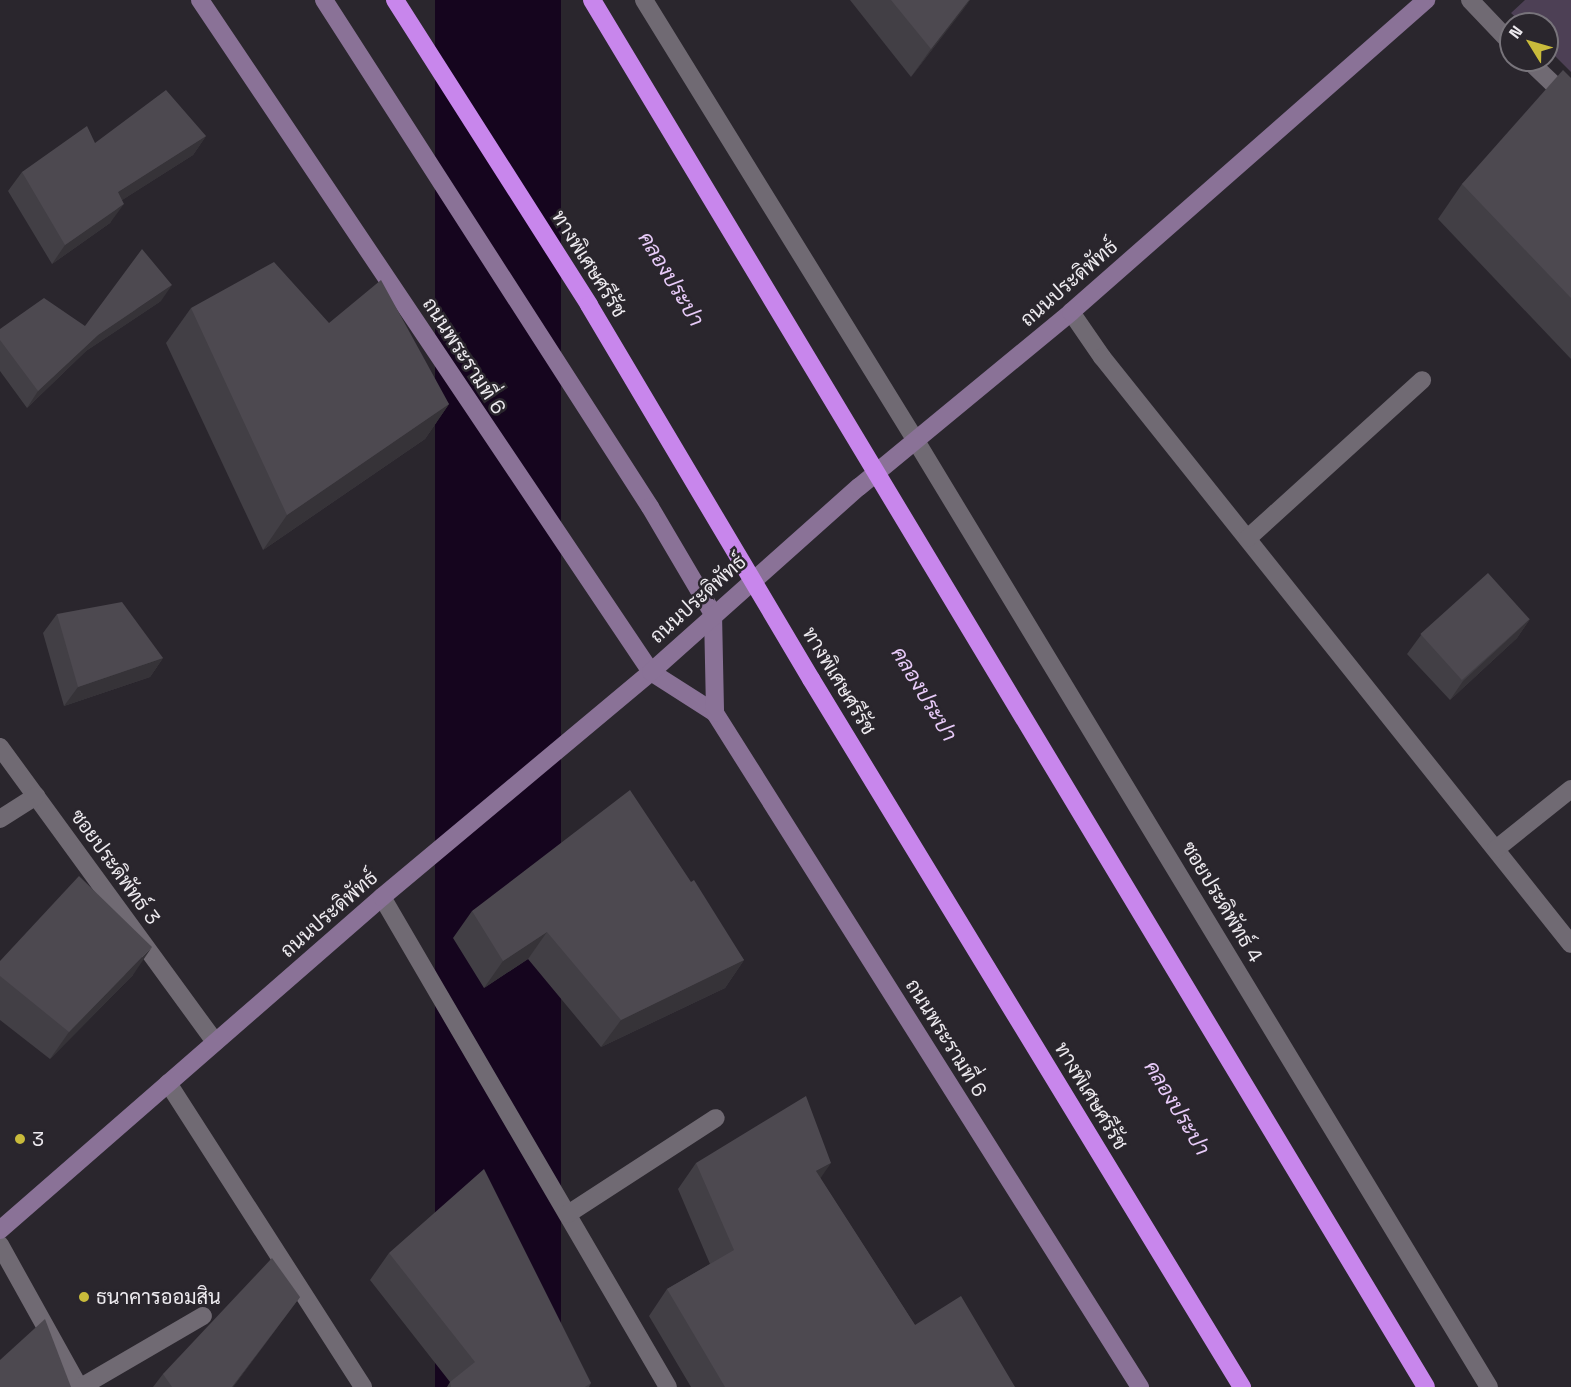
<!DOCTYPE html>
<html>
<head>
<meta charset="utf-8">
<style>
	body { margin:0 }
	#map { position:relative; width:1571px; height:1387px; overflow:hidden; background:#2a262d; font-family:"Space Grotesk",Sarabun,sans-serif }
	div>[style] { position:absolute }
	.green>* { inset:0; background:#4d4055 }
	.water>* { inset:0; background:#15051e; transform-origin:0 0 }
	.minor>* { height:18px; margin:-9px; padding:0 9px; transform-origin:9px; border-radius:9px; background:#706a73 }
	.tertiary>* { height:18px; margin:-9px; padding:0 9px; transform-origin:9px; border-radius:9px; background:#706a73 }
	.secondary>* { height:18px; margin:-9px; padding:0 9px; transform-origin:9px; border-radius:9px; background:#8a7297 }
	.motorway>* { height:18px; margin:-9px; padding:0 9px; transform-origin:9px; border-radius:9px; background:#c886ec }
	.wall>* { inset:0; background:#423f45 }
	.shaded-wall>* { inset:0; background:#363338 }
	.building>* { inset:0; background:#4d4950; transform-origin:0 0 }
	.dots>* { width:16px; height:16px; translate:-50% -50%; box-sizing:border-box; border:3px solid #2a262d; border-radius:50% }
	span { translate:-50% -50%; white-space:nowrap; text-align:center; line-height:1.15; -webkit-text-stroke:5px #2a262d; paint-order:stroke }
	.street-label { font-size:20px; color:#edeaef }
	.poi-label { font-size:20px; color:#edeaef }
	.left { translate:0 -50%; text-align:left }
	.water-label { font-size:21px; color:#e8cbf9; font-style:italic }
	.north { position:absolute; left:1499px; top:12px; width:60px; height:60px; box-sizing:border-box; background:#2a262d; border:2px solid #78747b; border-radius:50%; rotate:307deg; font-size:16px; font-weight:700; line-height:24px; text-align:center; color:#edeaef }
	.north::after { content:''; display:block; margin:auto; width:21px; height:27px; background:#c9bb3b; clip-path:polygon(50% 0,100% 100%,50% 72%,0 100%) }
</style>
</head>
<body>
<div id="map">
	<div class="green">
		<i style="clip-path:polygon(1525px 0,1571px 0,1571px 72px,1547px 48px,1547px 24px,1523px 24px,1511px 13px)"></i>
	</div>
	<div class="water">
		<i style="left:435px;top:0;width:126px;height:1625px"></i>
	</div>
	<div class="minor">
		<i style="left:644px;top:0;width:518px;rotate:58.33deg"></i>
		<i style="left:1470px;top:0;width:59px;rotate:46.4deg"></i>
		<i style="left:1528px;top:60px;width:59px;rotate:43.6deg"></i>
		<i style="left:1071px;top:312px;width:55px;rotate:55.4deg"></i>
		<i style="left:1102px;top:357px;width:751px;rotate:51.38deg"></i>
		<i style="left:1248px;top:538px;width:235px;rotate:-42.2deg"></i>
		<i style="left:0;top:747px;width:365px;rotate:53.9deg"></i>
		<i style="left:0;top:819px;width:43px;rotate:-32.6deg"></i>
		<i style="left:1496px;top:849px;width:96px;rotate:-38.7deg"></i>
		<i style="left:382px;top:897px;width:567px;rotate:59.73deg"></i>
		<i style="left:168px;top:1083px;width:361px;rotate:57.3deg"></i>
		<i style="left:568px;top:1214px;width:176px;rotate:-33deg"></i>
		<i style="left:0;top:1245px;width:162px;rotate:60.9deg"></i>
		<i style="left:81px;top:1387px;width:141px;rotate:-30.2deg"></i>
	</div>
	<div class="tertiary">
		<i style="left:916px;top:441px;width:1106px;rotate:58.8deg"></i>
	</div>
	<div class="secondary">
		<i style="left:200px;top:0;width:809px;rotate:56.13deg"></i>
		<i style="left:651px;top:672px;width:76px;rotate:32.6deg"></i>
		<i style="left:715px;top:713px;width:797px;rotate:57.77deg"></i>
		<i style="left:324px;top:0;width:603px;rotate:57.26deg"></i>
		<i style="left:650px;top:507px;width:124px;rotate:59.5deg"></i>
		<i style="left:713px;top:614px;width:99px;rotate:88.8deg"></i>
		<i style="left:0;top:1230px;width:507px;rotate:-41.08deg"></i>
		<i style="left:382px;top:897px;width:351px;rotate:-39.9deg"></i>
		<i style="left:651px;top:672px;width:278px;rotate:-41.7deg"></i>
		<i style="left:859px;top:487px;width:275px;rotate:-39.5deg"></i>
		<i style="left:1071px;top:312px;width:473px;rotate:-41.3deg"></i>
	</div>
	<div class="motorway">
		<i style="left:395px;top:0;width:361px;rotate:57.5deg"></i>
		<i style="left:589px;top:305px;width:435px;rotate:59.3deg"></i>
		<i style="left:811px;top:679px;width:829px;rotate:58.67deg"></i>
		<i style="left:592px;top:0;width:1618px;rotate:58.98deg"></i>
	</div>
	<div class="wall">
		<i style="clip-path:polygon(850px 0,970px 0,911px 77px)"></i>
		<i style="clip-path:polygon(1571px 78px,1571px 359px,1438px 219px,1462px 184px)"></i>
		<i style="clip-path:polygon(206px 136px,193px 155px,122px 200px,110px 223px,52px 264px,8px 191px,22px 172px,95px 143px)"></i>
		<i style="clip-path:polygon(161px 301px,86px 351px,27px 408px,0 371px,0 329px,85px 326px)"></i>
		<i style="clip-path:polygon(191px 308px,329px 323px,449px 404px,425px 439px,263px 550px,166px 343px)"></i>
		<i style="clip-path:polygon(57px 614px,163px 658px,150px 677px,64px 706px,43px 633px)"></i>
		<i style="clip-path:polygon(1530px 619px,1517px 638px,1450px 700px,1407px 654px,1421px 635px)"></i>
		<i style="clip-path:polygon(691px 882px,744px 960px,725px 988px,601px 1047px,528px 959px,484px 988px,453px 938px,472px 911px)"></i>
		<i style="clip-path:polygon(0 961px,133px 975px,50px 1059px,0 1020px)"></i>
		<i style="clip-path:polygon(696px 1163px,820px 1178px,915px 1325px,1015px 1387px,691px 1387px,649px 1316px,667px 1289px,710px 1264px,678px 1189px)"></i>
		<i style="clip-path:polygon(389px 1253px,591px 1383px,589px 1387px,447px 1387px,450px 1382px,370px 1280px)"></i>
		<i style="clip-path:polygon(300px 1297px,233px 1387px,153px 1387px,163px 1374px)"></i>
	</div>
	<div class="shaded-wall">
		<i style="clip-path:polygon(969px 0,970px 0,963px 10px,911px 77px,931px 49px)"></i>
		<i style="clip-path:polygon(206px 136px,193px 155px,105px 211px,118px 192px)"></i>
		<i style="clip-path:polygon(124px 204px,110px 223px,52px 264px,65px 245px)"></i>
		<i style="clip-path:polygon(172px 285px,161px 301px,86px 351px,27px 408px,38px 391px,98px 335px)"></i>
		<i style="clip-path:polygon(449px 404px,425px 439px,263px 550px,287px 515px)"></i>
		<i style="clip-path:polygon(1530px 619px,1517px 638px,1450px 700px,1463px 681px)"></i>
		<i style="clip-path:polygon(163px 658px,150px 677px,64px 706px,78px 687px)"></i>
		<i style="clip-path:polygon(547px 932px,528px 959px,484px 988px,503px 961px)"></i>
		<i style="clip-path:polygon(152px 947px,133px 975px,50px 1059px,69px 1032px)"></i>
		<i style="clip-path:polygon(744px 960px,725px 988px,601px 1047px,621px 1020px)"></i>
		<i style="clip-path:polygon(831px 1163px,813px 1189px,816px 1171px)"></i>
		<i style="clip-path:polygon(300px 1297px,286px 1316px,233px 1387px,232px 1387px)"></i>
	</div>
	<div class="building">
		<i style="clip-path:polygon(891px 0,969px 0,931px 49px)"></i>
		<i style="clip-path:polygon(1563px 70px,1571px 78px,1571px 298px,1462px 184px)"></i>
		<i style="clip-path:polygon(166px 90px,206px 136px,118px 192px,124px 204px,65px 245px,22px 172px,87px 126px,95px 143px)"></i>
		<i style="clip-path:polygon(142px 249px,172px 285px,98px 335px,38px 391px,0 340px,0 329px,44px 298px,85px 326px)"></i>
		<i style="clip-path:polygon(274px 262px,329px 323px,381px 280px,449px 404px,287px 515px,191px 308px)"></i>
		<i style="left:1488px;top:573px;width:62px;height:91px;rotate:48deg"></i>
		<i style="clip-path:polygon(122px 602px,163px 658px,78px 687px,57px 614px)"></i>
		<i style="clip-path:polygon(630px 790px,691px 882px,694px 880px,744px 960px,621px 1020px,547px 932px,503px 961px,472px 911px)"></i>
		<i style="clip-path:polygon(79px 876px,152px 947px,69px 1032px,0 976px,0 961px)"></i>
		<i style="clip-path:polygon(806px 1096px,831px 1163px,816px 1171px,915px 1325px,961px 1296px,1015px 1387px,725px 1387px,667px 1289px,734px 1250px,696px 1163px)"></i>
		<i style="clip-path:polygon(484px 1169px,591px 1383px,585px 1387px,451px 1387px,450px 1382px,475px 1362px,389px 1253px)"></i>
		<i style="clip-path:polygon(272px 1258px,300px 1297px,232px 1387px,172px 1387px,163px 1374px)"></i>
		<i style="clip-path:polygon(45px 1319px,71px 1387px,0 1387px,0 1360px)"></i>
	</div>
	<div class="dots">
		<i style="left:20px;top:1139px;background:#c9bb3b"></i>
		<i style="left:84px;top:1297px;background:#c9bb3b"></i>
	</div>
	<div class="street-label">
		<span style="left:589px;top:264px;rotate:58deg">ทางพิเศษศรีรัช</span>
		<span style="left:1069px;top:283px;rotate:-41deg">ถนนประดิพัทธ์</span>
		<span style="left:464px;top:356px;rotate:57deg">ถนนพระรามที่ 6</span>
		<span style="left:698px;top:599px;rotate:-42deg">ถนนประดิพัทธ์</span>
		<span style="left:839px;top:681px;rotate:59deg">ทางพิเศษศรีรัช</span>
		<span style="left:115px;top:867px;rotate:54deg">ซอยประดิพัทธ์ 3</span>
		<span style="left:1222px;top:902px;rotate:59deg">ซอยประดิพัทธ์ 4</span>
		<span style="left:329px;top:914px;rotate:-41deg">ถนนประดิพัทธ์</span>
		<span style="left:946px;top:1038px;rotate:58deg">ถนนพระรามที่ 6</span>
		<span style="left:1091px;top:1096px;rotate:59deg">ทางพิเศษศรีรัช</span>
	</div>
	<div class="poi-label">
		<span class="left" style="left:32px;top:1139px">3</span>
		<span class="left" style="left:96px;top:1297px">ธนาคารออมสิน</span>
	</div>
	<div class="water-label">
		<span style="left:671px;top:279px;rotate:59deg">คลองประปา</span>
		<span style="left:924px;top:694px;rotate:59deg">คลองประปา</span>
		<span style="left:1177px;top:1108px;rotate:59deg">คลองประปา</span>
	</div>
	<div class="north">N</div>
</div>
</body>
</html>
